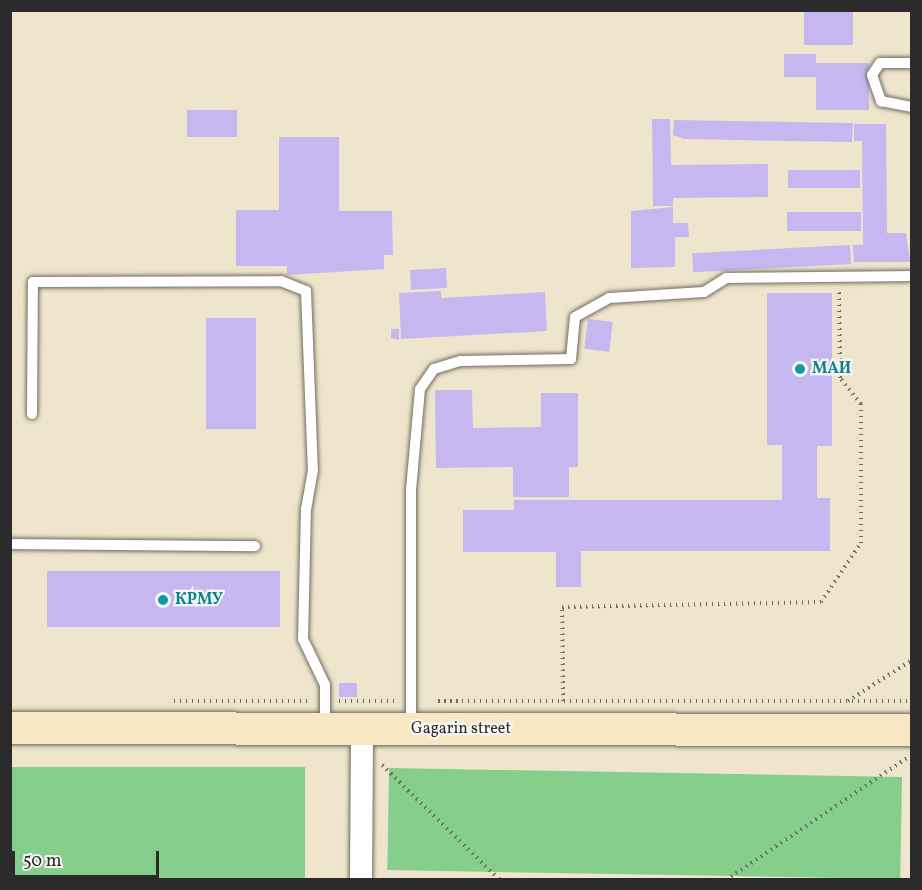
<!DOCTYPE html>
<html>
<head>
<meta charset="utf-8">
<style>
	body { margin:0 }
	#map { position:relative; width:922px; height:890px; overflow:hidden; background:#efe5cc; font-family:Vollkorn,serif }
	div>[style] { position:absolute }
	.green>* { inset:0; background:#85ce8b; transform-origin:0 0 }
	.building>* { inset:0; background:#c6b7f0; transform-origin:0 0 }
	.path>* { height:4px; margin-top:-2px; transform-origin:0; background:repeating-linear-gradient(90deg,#706c63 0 1.5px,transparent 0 6px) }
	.roads { filter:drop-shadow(0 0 2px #706c63) drop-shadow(0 0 2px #706c63) }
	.service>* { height:10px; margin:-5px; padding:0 5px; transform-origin:5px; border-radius:5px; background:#fff }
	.minor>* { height:22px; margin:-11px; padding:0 11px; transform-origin:11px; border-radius:11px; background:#fff }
	.secondary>* { height:32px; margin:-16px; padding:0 16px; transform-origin:16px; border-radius:16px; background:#f8e7c3 }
	.dots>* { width:16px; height:16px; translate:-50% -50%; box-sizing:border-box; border:3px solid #f6f6f2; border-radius:50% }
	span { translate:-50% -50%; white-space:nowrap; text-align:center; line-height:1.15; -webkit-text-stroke:4.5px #f6f6f2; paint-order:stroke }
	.culture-label { font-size:16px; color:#0d838f; font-weight:700 }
	.left { translate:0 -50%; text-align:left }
	.street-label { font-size:16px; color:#2b2b2b }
	.frame { position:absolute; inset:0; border:12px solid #2b2b2b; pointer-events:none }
	.scale { position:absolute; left:12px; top:851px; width:147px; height:27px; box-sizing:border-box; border:3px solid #2b2b2b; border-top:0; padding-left:8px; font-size:18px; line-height:21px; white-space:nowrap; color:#2b2b2b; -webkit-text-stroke:4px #f6f6f2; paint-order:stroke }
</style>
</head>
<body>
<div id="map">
	<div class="green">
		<i style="left:305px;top:767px;width:112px;height:294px;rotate:90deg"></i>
		<i style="left:902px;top:777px;width:102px;height:513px;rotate:91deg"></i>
	</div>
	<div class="building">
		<i style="left:804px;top:10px;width:49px;height:35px"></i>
		<i style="clip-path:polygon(784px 54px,816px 54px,816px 63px,869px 63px,869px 110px,816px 110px,816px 77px,784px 77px)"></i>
		<i style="left:187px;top:110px;width:50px;height:27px"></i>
		<i style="clip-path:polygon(652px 119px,670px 119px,671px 165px,768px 164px,768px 197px,673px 198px,673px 206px,653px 206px)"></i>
		<i style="clip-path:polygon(674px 120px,853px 123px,852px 142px,684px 139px,673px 135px)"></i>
		<i style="clip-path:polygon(854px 124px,886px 124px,887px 233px,906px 233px,910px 262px,854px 262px,853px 245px,863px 245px,862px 141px,854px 141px)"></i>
		<i style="clip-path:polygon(279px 137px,339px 137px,339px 211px,392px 211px,393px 255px,384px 255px,384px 269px,287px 275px,287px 266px,236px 266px,236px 210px,279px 210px)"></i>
		<i style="left:788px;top:170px;width:72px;height:18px"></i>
		<i style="clip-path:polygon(673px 207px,673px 223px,688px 223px,689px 237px,675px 237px,675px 267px,631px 268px,631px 211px)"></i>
		<i style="left:787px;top:212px;width:74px;height:19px"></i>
		<i style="left:850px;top:245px;width:19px;height:158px;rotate:87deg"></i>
		<i style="left:446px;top:268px;width:20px;height:36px;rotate:87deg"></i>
		<i style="clip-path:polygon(441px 291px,441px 298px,545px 292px,547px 331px,401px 339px,399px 293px)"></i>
		<i style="clip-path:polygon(767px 293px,832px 293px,832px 446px,817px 446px,817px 498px,830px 498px,830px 551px,581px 551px,581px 587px,556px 587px,556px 552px,463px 552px,463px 510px,514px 510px,514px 500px,782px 500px,782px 445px,767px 445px)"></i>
		<i style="left:206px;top:318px;width:50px;height:111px"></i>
		<i style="left:588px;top:319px;width:25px;height:30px;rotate:7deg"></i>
		<i style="clip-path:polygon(391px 329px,399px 329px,399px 340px,391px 338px)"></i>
		<i style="clip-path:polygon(435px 390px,472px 390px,473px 428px,541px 427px,541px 393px,578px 393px,578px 467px,569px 467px,569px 497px,513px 497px,513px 467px,436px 468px)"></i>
		<i style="left:280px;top:571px;width:56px;height:233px;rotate:90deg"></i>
		<i style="left:339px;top:683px;width:18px;height:14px"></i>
	</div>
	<div class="path">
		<i style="left:174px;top:701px;width:137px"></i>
		<i style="left:339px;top:701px;width:59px"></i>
		<i style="left:438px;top:701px;width:474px"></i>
		<i style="left:563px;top:701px;width:94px;rotate:-90.6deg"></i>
		<i style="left:562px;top:607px;width:259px;rotate:-1.1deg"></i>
		<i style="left:821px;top:602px;width:71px;rotate:-55.9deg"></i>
		<i style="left:861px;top:543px;width:139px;rotate:-90deg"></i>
		<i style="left:861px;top:404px;width:33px;rotate:-129deg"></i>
		<i style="left:840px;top:378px;width:88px;rotate:-90.7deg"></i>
		<i style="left:848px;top:701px;width:76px;rotate:-32.6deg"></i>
		<i style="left:382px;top:765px;width:165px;rotate:44.3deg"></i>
		<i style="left:726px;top:880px;width:222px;rotate:-34deg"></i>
	</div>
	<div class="roads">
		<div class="service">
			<i style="left:912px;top:63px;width:32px;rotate:180deg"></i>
			<i style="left:880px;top:63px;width:14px;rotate:124deg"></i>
			<i style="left:872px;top:75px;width:28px;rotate:71deg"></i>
			<i style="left:881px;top:101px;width:32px;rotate:11deg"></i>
			<i style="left:32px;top:414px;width:132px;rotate:-89.6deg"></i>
			<i style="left:33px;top:282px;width:248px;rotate:-0.2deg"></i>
			<i style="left:281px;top:281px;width:27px;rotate:22deg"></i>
			<i style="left:306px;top:291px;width:179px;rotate:87.8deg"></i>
			<i style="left:313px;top:470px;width:39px;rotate:100deg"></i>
			<i style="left:306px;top:508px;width:131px;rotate:91.3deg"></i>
			<i style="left:303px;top:639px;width:51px;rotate:64.4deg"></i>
			<i style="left:325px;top:685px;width:42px;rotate:90deg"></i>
			<i style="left:10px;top:544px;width:245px;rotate:0.5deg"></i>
			<i style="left:411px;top:727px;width:237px;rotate:-90deg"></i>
			<i style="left:411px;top:490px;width:101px;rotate:-84.9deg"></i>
			<i style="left:420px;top:389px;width:24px;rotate:-55deg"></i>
			<i style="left:434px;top:369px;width:28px;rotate:-17deg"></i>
			<i style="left:461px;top:361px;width:110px;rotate:-1deg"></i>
			<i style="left:571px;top:359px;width:42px;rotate:-84.6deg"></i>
			<i style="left:575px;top:317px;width:39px;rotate:-29deg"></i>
			<i style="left:609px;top:298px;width:95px;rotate:-3.6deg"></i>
			<i style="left:704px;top:292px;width:26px;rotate:-32deg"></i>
			<i style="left:726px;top:278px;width:186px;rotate:-0.6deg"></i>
		</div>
		<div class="minor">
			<i style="left:361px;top:880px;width:150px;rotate:-89.6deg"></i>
		</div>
		<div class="secondary">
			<i style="left:10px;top:728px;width:902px;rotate:0.13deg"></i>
		</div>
	</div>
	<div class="dots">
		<i style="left:800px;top:369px;background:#0f9aa8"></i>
		<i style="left:163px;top:600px;background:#0f9aa8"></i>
	</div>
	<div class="culture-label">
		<span class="left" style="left:812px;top:369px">МАИ</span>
		<span class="left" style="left:175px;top:600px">КРМУ</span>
	</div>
	<div class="street-label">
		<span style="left:461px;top:729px">Gagarin street</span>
	</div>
	<div class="frame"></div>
	<div class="scale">50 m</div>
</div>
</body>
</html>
